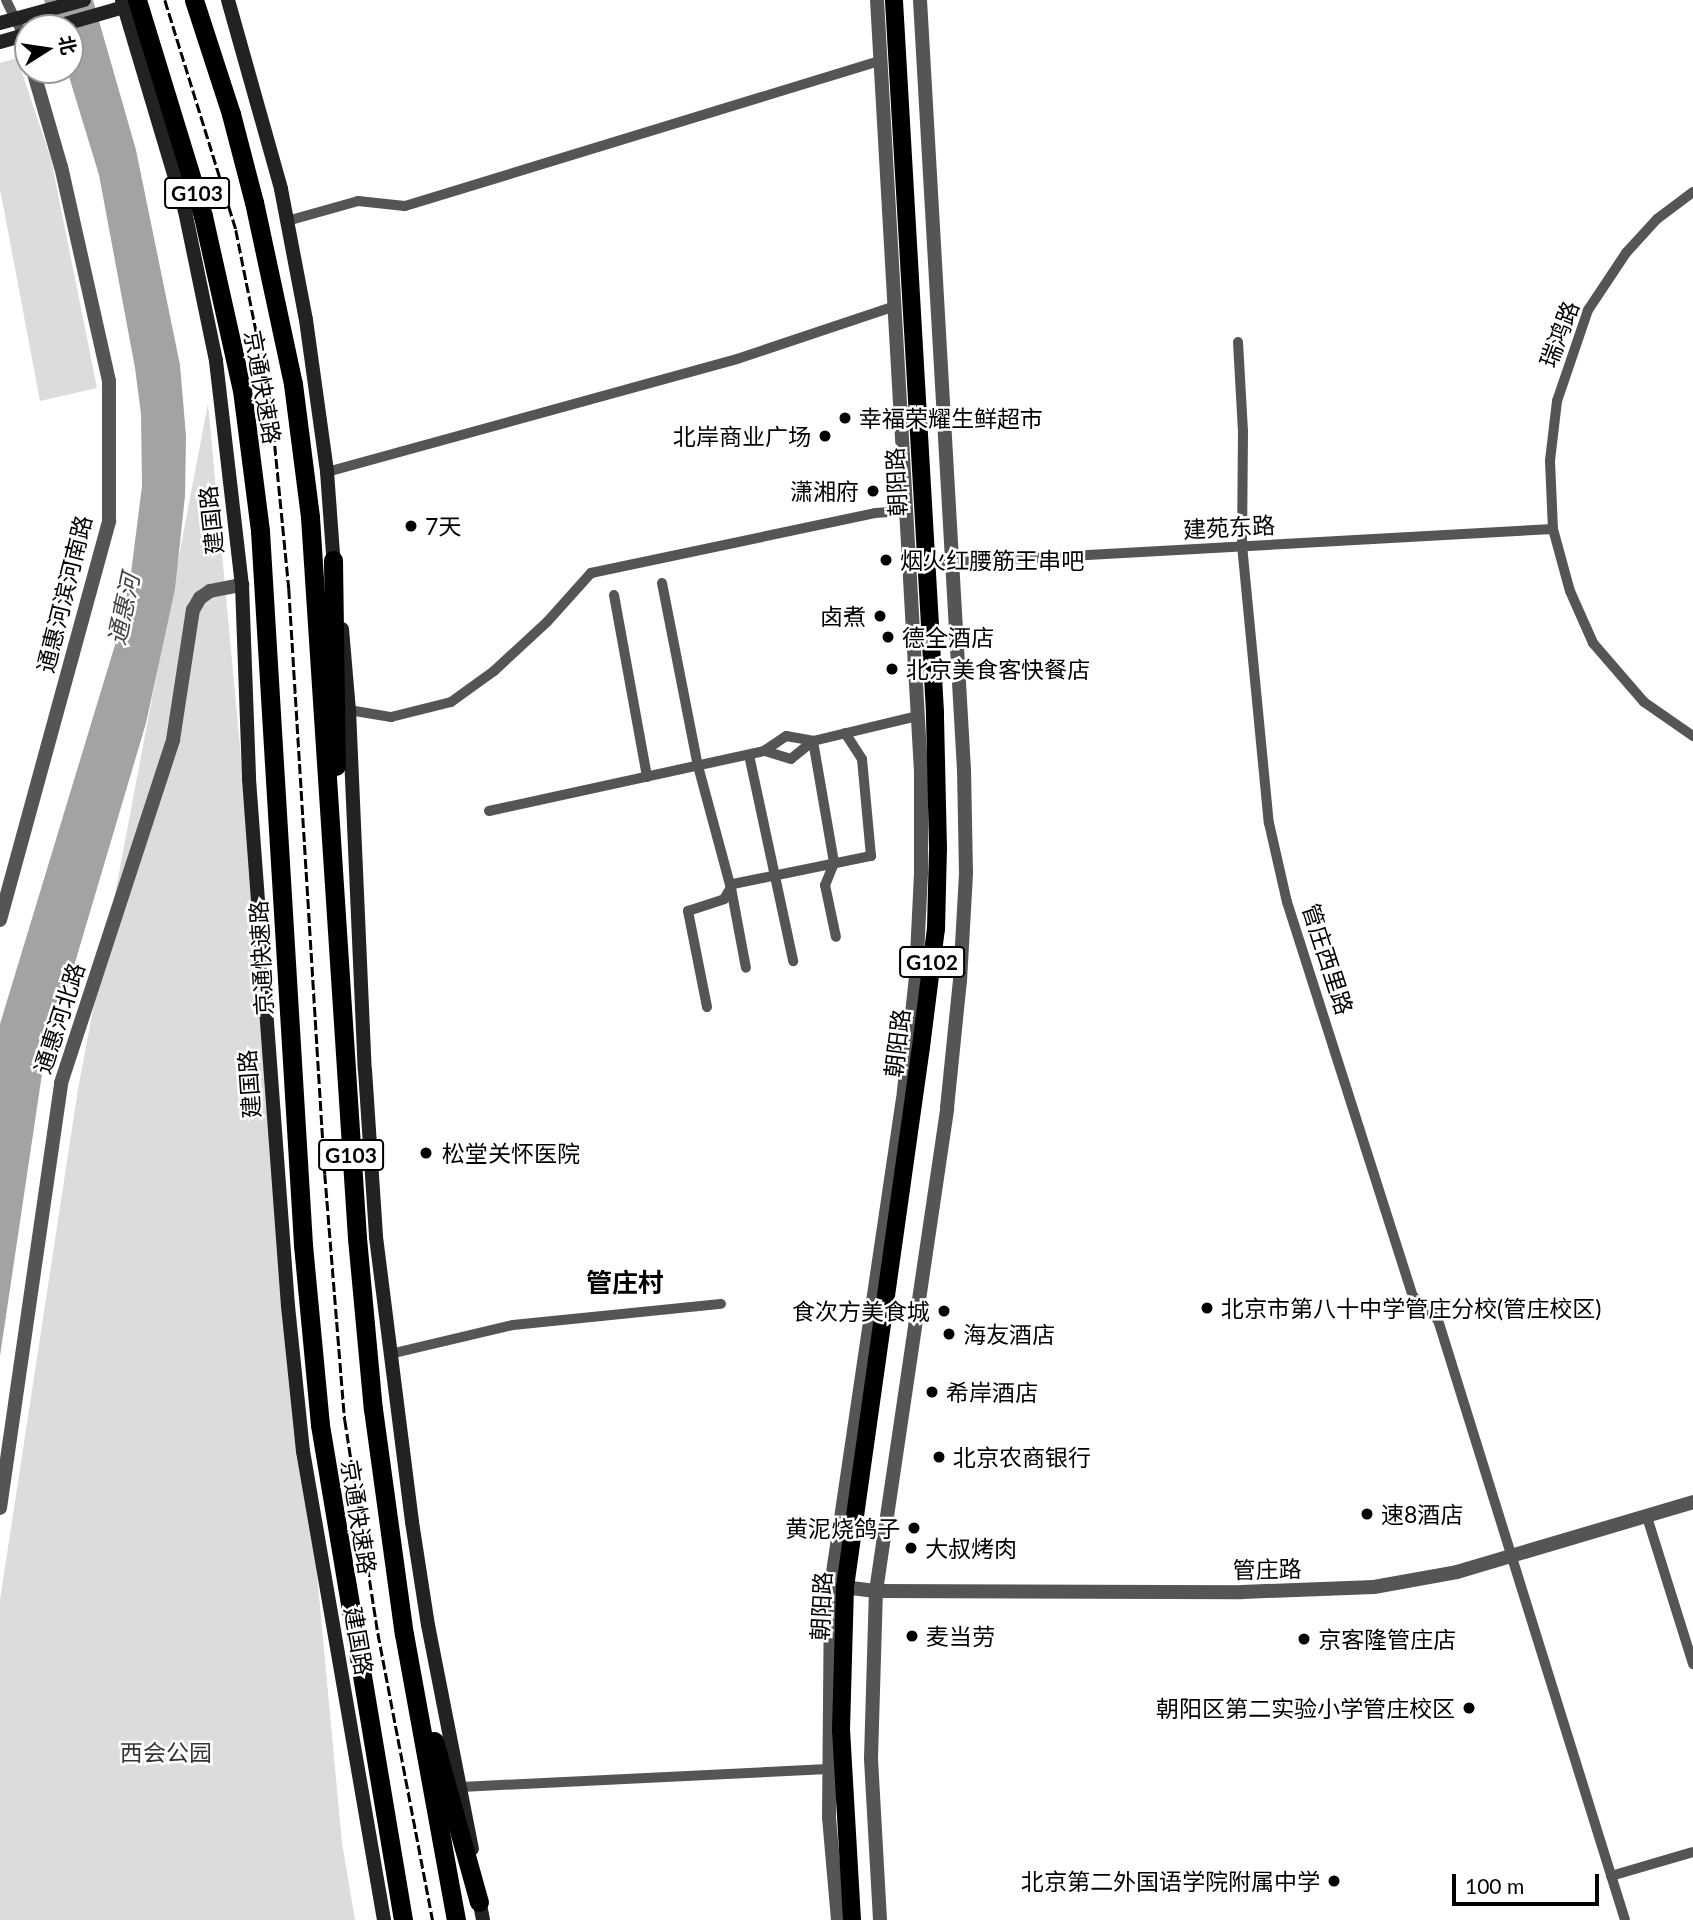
<!DOCTYPE html>
<html>
<head>
<meta charset="utf-8">
<style>
	body { margin:0 }
	#map { position:relative; width:1693px; height:1920px; overflow:hidden; background:#fff; font-family:Lato,"Noto Sans SC",sans-serif }
	div>[style] { position:absolute }
	.green>* { inset:0; background:#dcdcdc }
	.water>* { inset:0; background:#a3a3a3 }
	.minor>* { height:10px; margin:-5px; padding:0 5px; transform-origin:5px; border-radius:5px; background:#555 }
	.tertiary>* { height:14px; margin:-7px; padding:0 7px; transform-origin:7px; border-radius:7px; background:#555 }
	.secondary>* { height:14px; margin:-7px; padding:0 7px; transform-origin:7px; border-radius:7px; background:#222 }
	.trunk>* { height:18px; margin:-9px; padding:0 9px; transform-origin:9px; border-radius:9px; background:#000 }
	.motorway>* { height:19px; margin:-9.5px; padding:0 9.5px; transform-origin:9.5px; border-radius:9.5px; background:#000 }
	.rail>* { height:2.5px; margin-top:-1.25px; transform-origin:0; background:repeating-linear-gradient(90deg,#000 0 10px,transparent 0 13.5px) }
	.dots>* { width:19px; height:19px; translate:-50% -50%; box-sizing:border-box; border:4px solid #fff; border-radius:50% }
	span { translate:-50% -50%; white-space:nowrap; text-align:center; line-height:1.15; -webkit-text-stroke:5px #fff; paint-order:stroke }
	.shield-label span { padding:2px 5px; background:#fff; border:2px solid; border-radius:5px; -webkit-text-stroke-width:0 }
	.shield-label { font-size:21px; color:#000; font-weight:700 }
	.street-label { font-size:23px; color:#000 }
	.poi-label { font-size:23px; color:#000 }
	.left { translate:0 -50%; text-align:left }
	.right { translate:-100% -50%; text-align:right }
	.park-label { font-size:23px; color:#333 }
	.water-label { font-size:24px; color:#444; font-style:italic }
	.quarter-label { font-size:26px; color:#000; font-weight:700 }
	.north { position:absolute; left:14px; top:14px; width:70px; height:70px; box-sizing:border-box; background:#fff; border:2px solid #999; border-radius:50%; rotate:78deg; font-size:19px; font-weight:700; line-height:28px; text-align:center; color:#000 }
	.north::after { content:''; display:block; margin:auto; width:24px; height:32px; background:#000; clip-path:polygon(50% 0,100% 100%,50% 72%,0 100%) }
	.scale { position:absolute; left:1452px; top:1874px; width:147px; height:32px; box-sizing:border-box; border:4px solid #000; border-top:0; padding-left:9px; font-size:21px; line-height:24px; white-space:nowrap; color:#000; -webkit-text-stroke:5px #fff; paint-order:stroke }
</style>
</head>
<body>
<div id="map">
	<div class="green">
		<i style="clip-path:polygon(17px 58px,51px 159px,97px 388px,40px 401px,0 189px,0 63px)"></i>
		<i style="clip-path:polygon(208px 403px,342px 1843px,355px 1920px,0 1920px,0 1600px,78px 1089px)"></i>
	</div>
	<div class="water">
		<i style="clip-path:polygon(44px 0,93px 0,136px 150px,180px 365px,186px 436px,185px 496px,175px 589px,146px 723px,42px 1074px,0 1356px,0 1024px,121px 625px,131px 573px,142px 486px,141px 414px,135px 368px,99px 175px,67px 70px,70px 70px,70px 28px,53px 28px)"></i>
	</div>
	<div class="minor">
		<i style="left:6px;top:0;width:39px;rotate:64deg"></i>
		<i style="left:1693px;top:192px;width:45px;rotate:143.1deg"></i>
		<i style="left:1657px;top:219px;width:46px;rotate:132.4deg"></i>
		<i style="left:1626px;top:253px;width:69px;rotate:123.7deg"></i>
		<i style="left:1588px;top:310px;width:96px;rotate:108.8deg"></i>
		<i style="left:1557px;top:401px;width:60px;rotate:96.7deg"></i>
		<i style="left:1550px;top:461px;width:68px;rotate:87.5deg"></i>
		<i style="left:1553px;top:529px;width:64px;rotate:74.7deg"></i>
		<i style="left:1570px;top:591px;width:57px;rotate:66.1deg"></i>
		<i style="left:1593px;top:643px;width:78px;rotate:49.2deg"></i>
		<i style="left:1644px;top:702px;width:60px;rotate:34.8deg"></i>
		<i style="left:287px;top:221px;width:74px;rotate:-15.7deg"></i>
		<i style="left:358px;top:201px;width:47px;rotate:6.1deg"></i>
		<i style="left:405px;top:206px;width:496px;rotate:-17deg"></i>
		<i style="left:1238px;top:342px;width:89px;rotate:86.8deg"></i>
		<i style="left:1243px;top:431px;width:114px;rotate:90.5deg"></i>
		<i style="left:1242px;top:545px;width:279px;rotate:84.5deg"></i>
		<i style="left:1269px;top:823px;width:81px;rotate:77.2deg"></i>
		<i style="left:1287px;top:902px;width:414px;rotate:72.3deg"></i>
		<i style="left:1413px;top:1296px;width:35px;rotate:44deg"></i>
		<i style="left:1438px;top:1320px;width:628px;rotate:72.69deg"></i>
		<i style="left:327px;top:472px;width:425px;rotate:-15.4deg"></i>
		<i style="left:737px;top:359px;width:163px;rotate:-18.5deg"></i>
		<i style="left:907px;top:565px;width:647px;rotate:-3.19deg"></i>
		<i style="left:662px;top:583px;width:187px;rotate:78.9deg"></i>
		<i style="left:698px;top:766px;width:126px;rotate:74.9deg"></i>
		<i style="left:731px;top:888px;width:81px;rotate:79.4deg"></i>
		<i style="left:614px;top:595px;width:185px;rotate:79.7deg"></i>
		<i style="left:349px;top:710px;width:43px;rotate:9.5deg"></i>
		<i style="left:391px;top:717px;width:62px;rotate:-14deg"></i>
		<i style="left:451px;top:702px;width:53px;rotate:-35.8deg"></i>
		<i style="left:494px;top:671px;width:72px;rotate:-42.8deg"></i>
		<i style="left:547px;top:622px;width:66px;rotate:-48.1deg"></i>
		<i style="left:591px;top:573px;width:290px;rotate:-11.9deg"></i>
		<i style="left:875px;top:513px;width:29px;rotate:-4deg"></i>
		<i style="left:813px;top:741px;width:28px;rotate:141deg"></i>
		<i style="left:791px;top:759px;width:28px;rotate:-163deg"></i>
		<i style="left:764px;top:751px;width:27px;rotate:-34deg"></i>
		<i style="left:786px;top:736px;width:27px;rotate:10deg"></i>
		<i style="left:813px;top:741px;width:107px;rotate:-13.5deg"></i>
		<i style="left:813px;top:741px;width:124px;rotate:80.2deg"></i>
		<i style="left:834px;top:863px;width:24px;rotate:112deg"></i>
		<i style="left:825px;top:885px;width:53px;rotate:78.1deg"></i>
		<i style="left:749px;top:755px;width:211px;rotate:77.9deg"></i>
		<i style="left:489px;top:811px;width:281px;rotate:-12.3deg"></i>
		<i style="left:707px;top:1007px;width:98px;rotate:-101.2deg"></i>
		<i style="left:688px;top:911px;width:38px;rotate:-18deg"></i>
		<i style="left:724px;top:899px;width:17px;rotate:-59deg"></i>
		<i style="left:733px;top:884px;width:141px;rotate:-11.5deg"></i>
		<i style="left:871px;top:856px;width:97px;rotate:-95.3deg"></i>
		<i style="left:862px;top:759px;width:31px;rotate:-123deg"></i>
		<i style="left:390px;top:1354px;width:126px;rotate:-13.3deg"></i>
		<i style="left:513px;top:1325px;width:209px;rotate:-5.8deg"></i>
		<i style="left:1647px;top:1517px;width:154px;rotate:72.6deg"></i>
		<i style="left:461px;top:1787px;width:367px;rotate:-2.8deg"></i>
		<i style="left:1611px;top:1876px;width:85px;rotate:-16.3deg"></i>
	</div>
	<div class="tertiary">
		<i style="left:23px;top:35px;width:17px;rotate:73deg"></i>
		<i style="left:0;top:920px;width:414px;rotate:-74.7deg"></i>
		<i style="left:109px;top:521px;width:140px;rotate:-90deg"></i>
		<i style="left:109px;top:381px;width:219px;rotate:-102.6deg"></i>
		<i style="left:61px;top:167px;width:101px;rotate:-106.1deg"></i>
		<i style="left:0;top:1508px;width:429px;rotate:-81.8deg"></i>
		<i style="left:61px;top:1083px;width:361px;rotate:-71.9deg"></i>
		<i style="left:173px;top:740px;width:132px;rotate:-81.3deg"></i>
		<i style="left:193px;top:610px;width:14px;rotate:-60deg"></i>
		<i style="left:200px;top:598px;width:12px;rotate:-35deg"></i>
		<i style="left:210px;top:591px;width:33px;rotate:-11deg"></i>
		<i style="left:835px;top:1586px;width:41px;rotate:7deg"></i>
		<i style="left:876px;top:1591px;width:366px;rotate:0.2deg"></i>
		<i style="left:1242px;top:1592px;width:132px;rotate:-2.2deg"></i>
		<i style="left:1374px;top:1587px;width:84px;rotate:-10.2deg"></i>
		<i style="left:1457px;top:1572px;width:246px;rotate:-16.5deg"></i>
		<i style="left:838px;top:1920px;width:102px;rotate:-95deg"></i>
		<i style="left:829px;top:1818px;width:232px;rotate:-89.5deg"></i>
		<i style="left:831px;top:1586px;width:491px;rotate:-81.6deg"></i>
		<i style="left:903px;top:1100px;width:125px;rotate:-84deg"></i>
		<i style="left:916px;top:976px;width:103px;rotate:-87.2deg"></i>
		<i style="left:921px;top:873px;width:101px;rotate:-90deg"></i>
		<i style="left:921px;top:772px;width:773px;rotate:-93.26deg"></i>
		<i style="left:880px;top:1920px;width:162px;rotate:-93.2deg"></i>
		<i style="left:871px;top:1758px;width:167px;rotate:-88.3deg"></i>
		<i style="left:876px;top:1591px;width:488px;rotate:-81.6deg"></i>
		<i style="left:947px;top:1108px;width:128px;rotate:-84.2deg"></i>
		<i style="left:960px;top:981px;width:108px;rotate:-86.8deg"></i>
		<i style="left:966px;top:873px;width:103px;rotate:-91.1deg"></i>
		<i style="left:964px;top:770px;width:771px;rotate:-93.27deg"></i>
	</div>
	<div class="secondary">
		<i style="left:122px;top:0;width:220px;rotate:73.4deg"></i>
		<i style="left:185px;top:211px;width:153px;rotate:78.3deg"></i>
		<i style="left:216px;top:361px;width:226px;rotate:83.4deg"></i>
		<i style="left:242px;top:585px;width:194px;rotate:87.9deg"></i>
		<i style="left:249px;top:779px;width:528px;rotate:85.77deg"></i>
		<i style="left:288px;top:1306px;width:146px;rotate:84.1deg"></i>
		<i style="left:303px;top:1451px;width:476px;rotate:80.2deg"></i>
		<i style="left:228px;top:0;width:196px;rotate:74.3deg"></i>
		<i style="left:281px;top:189px;width:133px;rotate:79.2deg"></i>
		<i style="left:306px;top:320px;width:153px;rotate:82.1deg"></i>
		<i style="left:327px;top:472px;width:95px;rotate:85.8deg"></i>
		<i style="left:0;top:23px;width:87px;rotate:-15.3deg"></i>
		<i style="left:51px;top:28px;width:83px;rotate:-16deg"></i>
		<i style="left:0;top:42px;width:29px;rotate:-16deg"></i>
		<i style="left:342px;top:629px;width:81px;rotate:85.1deg"></i>
		<i style="left:349px;top:710px;width:360px;rotate:87.5deg"></i>
		<i style="left:365px;top:1070px;width:167px;rotate:86.2deg"></i>
		<i style="left:376px;top:1237px;width:287px;rotate:82.8deg"></i>
		<i style="left:412px;top:1522px;width:104px;rotate:81.2deg"></i>
		<i style="left:428px;top:1625px;width:228px;rotate:78.9deg"></i>
		<i style="left:478px;top:1894px;width:26px;rotate:79deg"></i>
	</div>
	<div class="trunk">
		<i style="left:852px;top:1920px;width:190px;rotate:-93.3deg"></i>
		<i style="left:841px;top:1730px;width:143px;rotate:-88.4deg"></i>
		<i style="left:845px;top:1587px;width:545px;rotate:-81.99deg"></i>
		<i style="left:921px;top:1047px;width:119px;rotate:-82.8deg"></i>
		<i style="left:936px;top:929px;width:80px;rotate:-88.6deg"></i>
		<i style="left:938px;top:849px;width:137px;rotate:-91.3deg"></i>
		<i style="left:935px;top:712px;width:713px;rotate:-93.3deg"></i>
	</div>
	<div class="motorway">
		<i style="left:137px;top:0;width:226px;rotate:73deg"></i>
		<i style="left:203px;top:216px;width:178px;rotate:77.4deg"></i>
		<i style="left:242px;top:390px;width:142px;rotate:82.7deg"></i>
		<i style="left:260px;top:531px;width:715px;rotate:86.55deg"></i>
		<i style="left:303px;top:1245px;width:181px;rotate:84.6deg"></i>
		<i style="left:320px;top:1425px;width:502px;rotate:80.48deg"></i>
		<i style="left:194px;top:0;width:120px;rotate:72deg"></i>
		<i style="left:231px;top:114px;width:91px;rotate:75.4deg"></i>
		<i style="left:254px;top:202px;width:186px;rotate:77.9deg"></i>
		<i style="left:293px;top:384px;width:134px;rotate:82.7deg"></i>
		<i style="left:310px;top:517px;width:723px;rotate:86.27deg"></i>
		<i style="left:357px;top:1238px;width:172px;rotate:84.7deg"></i>
		<i style="left:373px;top:1409px;width:227px;rotate:82.2deg"></i>
		<i style="left:404px;top:1634px;width:291px;rotate:79.7deg"></i>
		<i style="left:333px;top:560px;width:206px;rotate:89.2deg"></i>
		<i style="left:434px;top:1741px;width:167px;rotate:74.4deg"></i>
	</div>
	<div class="rail">
		<i style="left:165px;top:0;width:241px;rotate:72.8deg"></i>
		<i style="left:236px;top:230px;width:178px;rotate:78.7deg"></i>
		<i style="left:271px;top:405px;width:185px;rotate:84.4deg"></i>
		<i style="left:289px;top:589px;width:586px;rotate:86.48deg"></i>
		<i style="left:325px;top:1174px;width:247px;rotate:85.4deg"></i>
		<i style="left:345px;top:1420px;width:216px;rotate:81.2deg"></i>
		<i style="left:378px;top:1633px;width:292px;rotate:79.2deg"></i>
	</div>
	<div class="dots">
		<i style="left:845px;top:418px;background:#000"></i>
		<i style="left:825px;top:436px;background:#000"></i>
		<i style="left:873px;top:491px;background:#000"></i>
		<i style="left:411px;top:526px;background:#000"></i>
		<i style="left:886px;top:560px;background:#000"></i>
		<i style="left:880px;top:616px;background:#000"></i>
		<i style="left:888px;top:637px;background:#000"></i>
		<i style="left:892px;top:669px;background:#000"></i>
		<i style="left:426px;top:1153px;background:#000"></i>
		<i style="left:1207px;top:1308px;background:#000"></i>
		<i style="left:944px;top:1311px;background:#000"></i>
		<i style="left:949px;top:1334px;background:#000"></i>
		<i style="left:932px;top:1392px;background:#000"></i>
		<i style="left:939px;top:1457px;background:#000"></i>
		<i style="left:1367px;top:1514px;background:#000"></i>
		<i style="left:914px;top:1528px;background:#000"></i>
		<i style="left:911px;top:1548px;background:#000"></i>
		<i style="left:912px;top:1636px;background:#000"></i>
		<i style="left:1304px;top:1639px;background:#000"></i>
		<i style="left:1469px;top:1708px;background:#000"></i>
		<i style="left:1334px;top:1881px;background:#000"></i>
	</div>
	<div class="shield-label">
		<span style="left:197px;top:193px">G103</span>
		<span style="left:932px;top:962px">G102</span>
		<span style="left:351px;top:1155px">G103</span>
	</div>
	<div class="street-label">
		<span style="left:1559px;top:334px;rotate:-69deg">瑞鸿路</span>
		<span style="left:263px;top:387px;rotate:80deg">京通快速路</span>
		<span style="left:896px;top:482px;rotate:-93deg">朝阳路</span>
		<span style="left:211px;top:520px;rotate:-96deg">建国路</span>
		<span style="left:1229px;top:527px;rotate:-3deg">建苑东路</span>
		<span style="left:64px;top:594px;rotate:-76deg">通惠河滨河南路</span>
		<span style="left:261px;top:958px;rotate:-93deg">京通快速路</span>
		<span style="left:1328px;top:959px;rotate:72deg">管庄西里路</span>
		<span style="left:59px;top:1018px;rotate:-72deg">通惠河北路</span>
		<span style="left:897px;top:1043px;rotate:-83deg">朝阳路</span>
		<span style="left:249px;top:1084px;rotate:-94deg">建国路</span>
		<span style="left:359px;top:1517px;rotate:81deg">京通快速路</span>
		<span style="left:1267px;top:1569px;rotate:-1deg">管庄路</span>
		<span style="left:821px;top:1606px;rotate:-87deg">朝阳路</span>
		<span style="left:359px;top:1641px;rotate:80deg">建国路</span>
	</div>
	<div class="poi-label">
		<span class="left" style="left:859px;top:418px">幸福荣耀生鲜超市</span>
		<span class="right" style="left:811px;top:436px">北岸商业广场</span>
		<span class="right" style="left:859px;top:491px">潇湘府</span>
		<span class="left" style="left:425px;top:526px">7天</span>
		<span class="left" style="left:900px;top:560px">烟火红腰筋王串吧</span>
		<span class="right" style="left:866px;top:616px">卤煮</span>
		<span class="left" style="left:902px;top:637px">德全酒店</span>
		<span class="left" style="left:906px;top:669px">北京美食客快餐店</span>
		<span class="left" style="left:442px;top:1153px">松堂关怀医院</span>
		<span class="left" style="left:1221px;top:1308px">北京市第八十中学管庄分校(管庄校区)</span>
		<span class="right" style="left:930px;top:1311px">食次方美食城</span>
		<span class="left" style="left:963px;top:1334px">海友酒店</span>
		<span class="left" style="left:946px;top:1392px">希岸酒店</span>
		<span class="left" style="left:953px;top:1457px">北京农商银行</span>
		<span class="left" style="left:1381px;top:1514px">速8酒店</span>
		<span class="right" style="left:900px;top:1528px">黄泥烧鸽子</span>
		<span class="left" style="left:925px;top:1548px">大叔烤肉</span>
		<span class="left" style="left:926px;top:1636px">麦当劳</span>
		<span class="left" style="left:1318px;top:1639px">京客隆管庄店</span>
		<span class="right" style="left:1455px;top:1708px">朝阳区第二实验小学管庄校区</span>
		<span class="right" style="left:1320px;top:1881px">北京第二外国语学院附属中学</span>
	</div>
	<div class="park-label">
		<span style="left:166px;top:1752px">西会公园</span>
	</div>
	<div class="water-label">
		<span style="left:123px;top:609px;rotate:-78deg">通惠河</span>
	</div>
	<div class="quarter-label">
		<span style="left:625px;top:1283px">管庄村</span>
	</div>
	<div class="north">北</div>
	<div class="scale">100 m</div>
</div>
</body>
</html>
